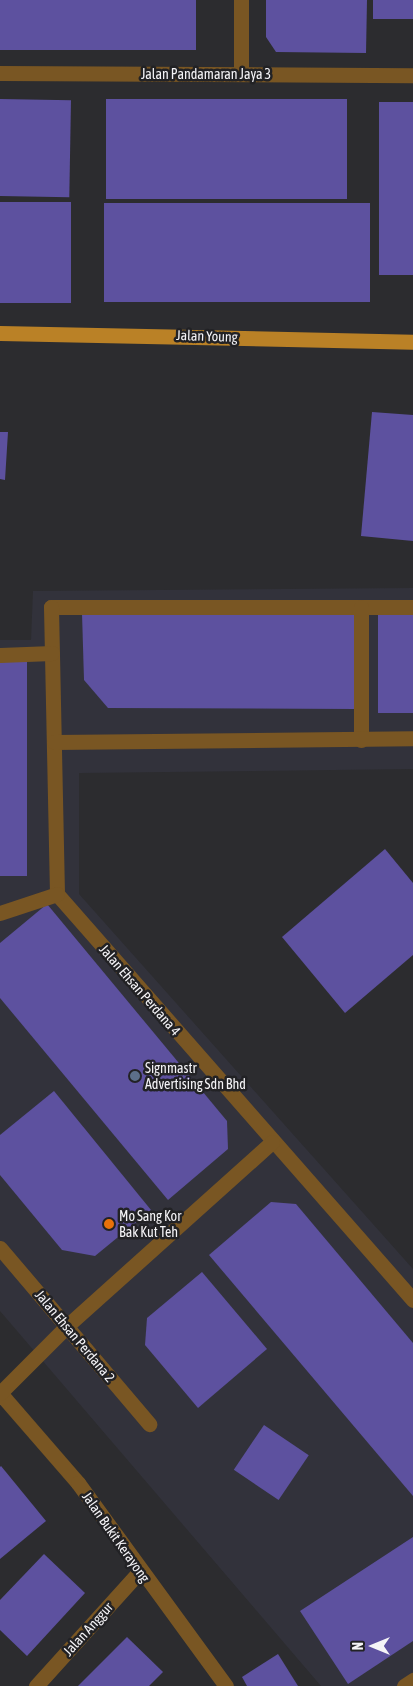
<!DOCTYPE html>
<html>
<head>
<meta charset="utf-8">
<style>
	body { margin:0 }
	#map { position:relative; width:413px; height:1686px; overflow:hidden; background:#2c2c2f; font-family:"Asap Condensed",sans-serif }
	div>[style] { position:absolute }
	.built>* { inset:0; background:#32323b }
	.building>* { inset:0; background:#5d519f; transform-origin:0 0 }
	.minor>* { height:15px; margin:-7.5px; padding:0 7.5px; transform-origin:7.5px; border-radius:7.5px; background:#795623 }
	.major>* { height:15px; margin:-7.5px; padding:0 7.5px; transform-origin:7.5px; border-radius:7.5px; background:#ba8126 }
	.dots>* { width:14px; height:14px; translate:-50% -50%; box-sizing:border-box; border:2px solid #222225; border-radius:50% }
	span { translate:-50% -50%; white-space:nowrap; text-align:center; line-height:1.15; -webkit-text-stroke:5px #222225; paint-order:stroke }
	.street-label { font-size:14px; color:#f5f4f7 }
	.poi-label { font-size:14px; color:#f5f4f7 }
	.left { translate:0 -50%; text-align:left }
	.north { position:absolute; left:348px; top:1621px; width:50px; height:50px; -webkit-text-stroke:4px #222225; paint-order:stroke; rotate:270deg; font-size:14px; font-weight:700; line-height:20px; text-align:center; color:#f5f4f7 }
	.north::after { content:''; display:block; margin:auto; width:18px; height:22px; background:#f5f4f7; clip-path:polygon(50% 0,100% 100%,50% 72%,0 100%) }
</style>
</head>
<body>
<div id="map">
	<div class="built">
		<i style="clip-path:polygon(413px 588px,413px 769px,79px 773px,79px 894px,413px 1269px,413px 1686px,321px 1686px,0 1311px,0 640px,31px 640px,33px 591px)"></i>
	</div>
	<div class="building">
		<i style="left:0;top:0;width:196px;height:50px"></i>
		<i style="clip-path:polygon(266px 0,367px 0,366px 53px,276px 52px,266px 37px)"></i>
		<i style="left:373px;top:0;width:40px;height:19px"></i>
		<i style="left:0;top:99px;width:71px;height:97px;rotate:1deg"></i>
		<i style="left:106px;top:99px;width:241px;height:100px"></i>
		<i style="left:379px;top:102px;width:34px;height:173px"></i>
		<i style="left:0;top:202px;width:71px;height:101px"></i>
		<i style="left:104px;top:203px;width:266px;height:99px"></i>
		<i style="clip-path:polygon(372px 412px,413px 415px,413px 541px,361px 536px)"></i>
		<i style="clip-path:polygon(0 432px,8px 432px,5px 480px,0 479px)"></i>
		<i style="clip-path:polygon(356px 612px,356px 709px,108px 708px,84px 680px,82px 613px)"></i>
		<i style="left:378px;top:613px;width:35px;height:100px"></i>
		<i style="left:0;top:662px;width:27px;height:214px"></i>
		<i style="clip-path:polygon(385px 849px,413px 883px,413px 955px,345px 1013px,282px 937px)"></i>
		<i style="clip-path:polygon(47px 904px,227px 1121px,228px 1149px,168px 1200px,0 998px,0 943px)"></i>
		<i style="clip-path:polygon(54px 1091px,151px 1210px,95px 1256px,62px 1250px,0 1175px,0 1135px)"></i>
		<i style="clip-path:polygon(271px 1202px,296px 1204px,413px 1343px,413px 1496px,209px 1255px)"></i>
		<i style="clip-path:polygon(202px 1272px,267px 1349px,198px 1408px,145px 1345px,147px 1318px)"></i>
		<i style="left:264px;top:1425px;width:54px;height:54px;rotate:34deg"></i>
		<i style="clip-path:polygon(1px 1466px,46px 1521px,0 1559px,0 1467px)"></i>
		<i style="clip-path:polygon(413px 1537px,413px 1641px,348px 1684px,300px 1611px)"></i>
		<i style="clip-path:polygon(44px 1554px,85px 1593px,27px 1656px,0 1630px,0 1600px)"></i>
		<i style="clip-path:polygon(127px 1637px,163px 1672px,149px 1686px,78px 1686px)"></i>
		<i style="clip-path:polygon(278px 1654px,298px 1686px,247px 1686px,242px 1677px)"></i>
	</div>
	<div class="minor">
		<i style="left:241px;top:0;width:74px;rotate:90deg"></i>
		<i style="left:0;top:73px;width:413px;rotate:0.3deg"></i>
		<i style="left:413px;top:607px;width:362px;rotate:180deg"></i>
		<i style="left:51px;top:607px;width:287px;rotate:88.8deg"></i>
		<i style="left:57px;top:894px;width:540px;rotate:48.75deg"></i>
		<i style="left:0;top:655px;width:52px;rotate:-2.2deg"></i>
		<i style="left:361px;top:740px;width:133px;rotate:-90deg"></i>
		<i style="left:54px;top:742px;width:359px;rotate:-0.6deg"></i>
		<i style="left:0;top:913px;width:60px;rotate:-18.4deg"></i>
		<i style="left:0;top:1248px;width:231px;rotate:49.7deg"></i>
		<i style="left:0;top:1393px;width:119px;rotate:49.1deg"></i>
		<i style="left:78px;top:1483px;width:251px;rotate:53.9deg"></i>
		<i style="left:0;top:1393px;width:96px;rotate:-45deg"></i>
		<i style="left:68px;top:1325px;width:274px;rotate:-41.9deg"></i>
		<i style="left:36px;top:1686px;width:155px;rotate:-47.9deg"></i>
		<i style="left:404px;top:1686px;width:11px;rotate:-34deg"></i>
	</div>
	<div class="major">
		<i style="left:0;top:333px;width:413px;rotate:1.2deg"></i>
	</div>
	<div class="dots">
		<i style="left:135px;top:1076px;background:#5c6f8a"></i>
		<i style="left:109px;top:1224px;background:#e8710a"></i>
	</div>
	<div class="street-label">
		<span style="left:206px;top:74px">Jalan Pandamaran Jaya 3</span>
		<span style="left:207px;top:336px;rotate:2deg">Jalan Young</span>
		<span style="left:140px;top:990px;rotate:49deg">Jalan Ehsan Perdana 4</span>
		<span style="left:75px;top:1336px;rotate:50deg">Jalan Ehsan Perdana 2</span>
		<span style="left:116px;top:1537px;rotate:55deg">Jalan Bukit Kerayong</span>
		<span style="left:88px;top:1629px;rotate:-48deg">Jalan Anggur</span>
	</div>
	<div class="poi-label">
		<span class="left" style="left:145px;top:1076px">Signmastr<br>Advertising Sdn Bhd</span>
		<span class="left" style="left:119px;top:1224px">Mo Sang Kor<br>Bak Kut Teh</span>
	</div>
	<div class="north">N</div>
</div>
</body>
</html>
